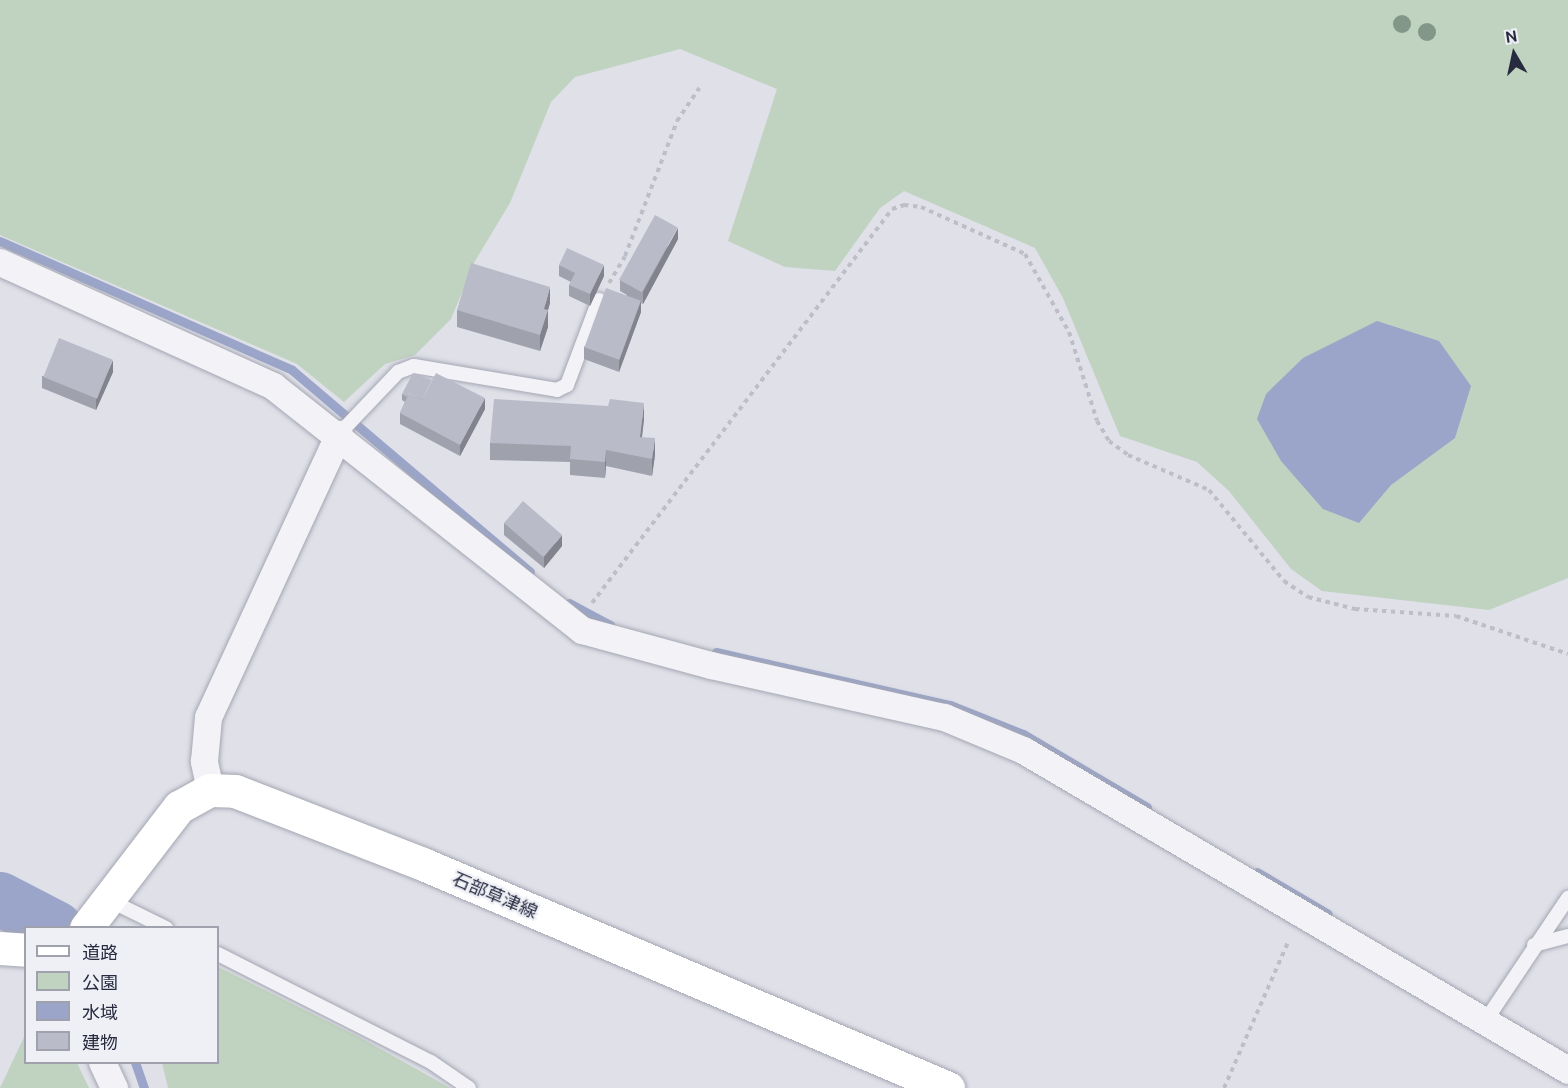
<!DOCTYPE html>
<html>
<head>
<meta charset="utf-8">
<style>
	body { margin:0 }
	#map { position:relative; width:1568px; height:1088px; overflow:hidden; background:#dfe0e8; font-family:Ubuntu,"Noto Sans JP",sans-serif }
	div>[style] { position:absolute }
	.green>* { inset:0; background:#c0d2c0 }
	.water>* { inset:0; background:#9aa5c9 }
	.stream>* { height:9px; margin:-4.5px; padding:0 4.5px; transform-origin:4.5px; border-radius:4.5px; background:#9aa5c9 }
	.river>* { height:54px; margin:-27px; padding:0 27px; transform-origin:27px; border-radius:27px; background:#9aa5c9 }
	.path>* { height:4px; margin-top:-2px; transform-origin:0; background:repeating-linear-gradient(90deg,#bdbec7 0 4.5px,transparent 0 9px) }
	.roads { filter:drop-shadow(0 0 2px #a4a6b2) drop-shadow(0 0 2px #a4a6b2) }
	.lane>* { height:14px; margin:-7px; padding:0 7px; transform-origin:7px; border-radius:7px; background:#f2f2f7 }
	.street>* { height:27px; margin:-13.5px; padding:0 13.5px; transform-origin:13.5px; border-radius:13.5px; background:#f2f2f7 }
	.secondary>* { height:33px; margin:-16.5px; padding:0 16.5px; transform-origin:16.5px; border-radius:16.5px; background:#fff }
	.trees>* { width:18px; height:18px; margin:-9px; border-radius:50%; background:#829787 }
	.wall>* { inset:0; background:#9fa1ac }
	.shaded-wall>* { inset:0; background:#82838c }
	.building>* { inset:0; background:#b9bbc8; transform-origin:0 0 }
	span { translate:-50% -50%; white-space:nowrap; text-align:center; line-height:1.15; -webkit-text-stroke:4.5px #eef0f6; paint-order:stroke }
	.street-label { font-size:18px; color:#282b40 }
	.legend { position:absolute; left:24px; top:926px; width:195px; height:138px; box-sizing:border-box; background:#eef0f6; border:2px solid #9fa1ad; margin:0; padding:8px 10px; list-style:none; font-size:18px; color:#282b40 }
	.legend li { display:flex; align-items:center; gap:12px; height:30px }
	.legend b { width:30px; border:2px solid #9fa1ad }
	.north { position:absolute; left:1484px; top:24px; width:60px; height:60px; -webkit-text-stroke:4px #eef0f6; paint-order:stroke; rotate:351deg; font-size:16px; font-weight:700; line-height:24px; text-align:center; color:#282b40 }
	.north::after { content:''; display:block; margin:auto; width:21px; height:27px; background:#282b40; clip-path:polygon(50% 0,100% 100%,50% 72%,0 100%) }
</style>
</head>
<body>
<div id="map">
	<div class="green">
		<i style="clip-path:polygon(0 0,1568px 0,1568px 578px,1489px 610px,1322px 591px,1291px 569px,1229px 491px,1197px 462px,1120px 436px,1063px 298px,1035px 248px,904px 191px,880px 208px,835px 271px,785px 267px,728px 241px,777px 89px,680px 49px,575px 77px,551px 102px,510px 203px,475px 261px,451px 319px,415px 355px,385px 364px,344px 402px,297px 364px,0 235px)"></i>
		<i style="clip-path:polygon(218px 967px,361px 1038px,450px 1088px,168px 1088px,162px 1063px,218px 1062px)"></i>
		<i style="clip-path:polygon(25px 1035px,26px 1062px,77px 1063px,89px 1088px,0 1088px)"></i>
	</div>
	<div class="water">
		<i style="clip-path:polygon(1377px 321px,1439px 341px,1471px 386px,1455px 438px,1391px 485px,1359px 523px,1323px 509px,1281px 461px,1257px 419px,1266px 394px,1303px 358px)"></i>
	</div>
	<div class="stream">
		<i style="left:0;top:241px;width:319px;rotate:23.8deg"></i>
		<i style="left:292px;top:370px;width:312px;rotate:40.3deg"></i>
		<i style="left:569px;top:603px;width:47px;rotate:28.2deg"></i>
		<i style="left:716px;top:652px;width:240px;rotate:12.8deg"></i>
		<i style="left:950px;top:705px;width:79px;rotate:21.7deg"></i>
		<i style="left:1023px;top:734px;width:144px;rotate:30.5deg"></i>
		<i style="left:1257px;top:872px;width:82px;rotate:30.6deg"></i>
		<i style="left:135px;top:1062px;width:28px;rotate:71deg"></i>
	</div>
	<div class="river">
		<i style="left:0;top:899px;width:63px;rotate:27.4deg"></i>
	</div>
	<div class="path">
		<i style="left:609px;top:283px;width:31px;rotate:-59deg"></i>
		<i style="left:625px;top:256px;width:145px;rotate:-68.9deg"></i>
		<i style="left:677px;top:121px;width:40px;rotate:-56deg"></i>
		<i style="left:592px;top:603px;width:495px;rotate:-52.7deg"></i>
		<i style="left:892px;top:209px;width:13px;rotate:-18deg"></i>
		<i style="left:904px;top:205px;width:17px;rotate:7deg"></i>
		<i style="left:921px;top:207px;width:114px;rotate:24.3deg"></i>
		<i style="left:1025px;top:254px;width:90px;rotate:60.6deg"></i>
		<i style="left:1069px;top:332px;width:93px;rotate:72.5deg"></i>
		<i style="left:1097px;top:421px;width:23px;rotate:59deg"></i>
		<i style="left:1109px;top:441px;width:24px;rotate:36deg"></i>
		<i style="left:1128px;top:455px;width:88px;rotate:23.4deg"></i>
		<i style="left:1209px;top:490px;width:118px;rotate:50.5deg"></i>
		<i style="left:1284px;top:581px;width:29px;rotate:34deg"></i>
		<i style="left:1308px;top:597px;width:49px;rotate:14.3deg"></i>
		<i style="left:1355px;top:609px;width:101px;rotate:4deg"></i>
		<i style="left:1456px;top:616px;width:118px;rotate:18.7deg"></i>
		<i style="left:1224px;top:1088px;width:162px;rotate:-66.3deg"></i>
	</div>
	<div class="roads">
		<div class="lane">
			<i style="left:339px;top:434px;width:86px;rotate:-46.4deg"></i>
			<i style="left:398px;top:372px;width:17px;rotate:-21deg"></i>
			<i style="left:414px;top:366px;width:145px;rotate:9.5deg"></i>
			<i style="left:557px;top:390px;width:11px;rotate:-27deg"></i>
			<i style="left:567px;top:385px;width:91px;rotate:-69.4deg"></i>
			<i style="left:109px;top:900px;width:64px;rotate:26.2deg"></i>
			<i style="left:1534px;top:945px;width:35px;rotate:-15deg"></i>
			<i style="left:218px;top:954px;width:239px;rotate:26.9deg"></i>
			<i style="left:431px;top:1062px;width:46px;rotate:34.4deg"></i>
			<i style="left:1484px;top:1023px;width:151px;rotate:-56.1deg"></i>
		</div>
		<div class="street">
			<i style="left:0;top:262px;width:300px;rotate:24.4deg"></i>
			<i style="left:273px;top:386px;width:394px;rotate:38.3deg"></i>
			<i style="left:582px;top:630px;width:134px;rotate:15.2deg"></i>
			<i style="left:711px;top:665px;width:239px;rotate:12.6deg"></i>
			<i style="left:944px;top:717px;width:86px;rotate:22.7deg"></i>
			<i style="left:1023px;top:750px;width:632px;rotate:30.42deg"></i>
			<i style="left:210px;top:790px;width:30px;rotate:-102deg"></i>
			<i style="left:204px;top:761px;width:44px;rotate:-84.8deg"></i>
			<i style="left:208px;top:717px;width:312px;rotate:-65.2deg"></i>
			<i style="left:102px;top:1062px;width:29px;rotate:65deg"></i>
		</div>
		<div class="secondary">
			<i style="left:86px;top:928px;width:153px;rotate:-52.5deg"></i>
			<i style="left:179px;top:807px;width:35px;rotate:-29deg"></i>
			<i style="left:210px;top:790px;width:25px;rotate:2deg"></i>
			<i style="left:235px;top:791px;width:202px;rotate:21.2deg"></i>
			<i style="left:423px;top:864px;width:571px;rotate:23.11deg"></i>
			<i style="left:0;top:948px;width:26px;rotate:4deg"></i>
		</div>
	</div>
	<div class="trees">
		<i style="left:1402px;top:24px"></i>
		<i style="left:1427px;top:32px"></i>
	</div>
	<div class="wall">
		<i style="clip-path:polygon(678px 239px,643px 304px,641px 303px,641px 312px,619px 372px,584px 359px,584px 347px,627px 295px,620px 291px,620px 280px)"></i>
		<i style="clip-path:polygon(559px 265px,604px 276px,590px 306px,569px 296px,569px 285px,571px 282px,559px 276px)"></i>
		<i style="clip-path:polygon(550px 303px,548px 310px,548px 327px,540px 351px,457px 327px,457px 310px)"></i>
		<i style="clip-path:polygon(113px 372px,96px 410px,42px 388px,42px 376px)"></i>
		<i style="clip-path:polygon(402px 394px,485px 409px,460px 456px,400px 424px,400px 413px,405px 402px,402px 400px)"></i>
		<i style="clip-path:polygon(644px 419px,642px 437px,655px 455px,652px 476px,606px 466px,605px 478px,570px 475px,570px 462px,490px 460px,490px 443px)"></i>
		<i style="clip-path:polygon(504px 523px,562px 546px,544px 568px,504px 535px)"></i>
	</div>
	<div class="shaded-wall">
		<i style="clip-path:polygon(678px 228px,678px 239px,643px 304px,643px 292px)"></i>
		<i style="clip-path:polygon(604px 265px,604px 276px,590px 306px,590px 294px)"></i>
		<i style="clip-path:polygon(550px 287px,550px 303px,548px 310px,548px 327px,540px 351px,540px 335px,544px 309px)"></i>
		<i style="clip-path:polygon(641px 301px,641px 312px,619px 372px,619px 361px)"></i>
		<i style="clip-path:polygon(113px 360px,113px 372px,96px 410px,96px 399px)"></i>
		<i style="clip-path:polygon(485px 398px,485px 409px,460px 456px,460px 445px)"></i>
		<i style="clip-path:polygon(644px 403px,644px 419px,640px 453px,640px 437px)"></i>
		<i style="clip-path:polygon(655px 438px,655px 455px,652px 476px,652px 459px)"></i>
		<i style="clip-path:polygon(606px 450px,606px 466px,605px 478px,605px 462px)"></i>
		<i style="clip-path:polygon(562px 535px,562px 546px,544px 568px,544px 557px)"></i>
	</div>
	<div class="building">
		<i style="left:655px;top:215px;width:26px;height:74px;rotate:29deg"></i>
		<i style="clip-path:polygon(567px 248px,604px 265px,590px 294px,569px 285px,575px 273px,559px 265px)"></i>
		<i style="clip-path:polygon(471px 263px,550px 287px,544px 309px,548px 310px,540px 335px,457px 310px)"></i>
		<i style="left:606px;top:288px;width:37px;height:63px;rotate:20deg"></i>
		<i style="left:59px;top:338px;width:58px;height:42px;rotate:22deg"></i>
		<i style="clip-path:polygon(413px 373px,432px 380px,422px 400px,409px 393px,407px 397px,402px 394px)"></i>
		<i style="clip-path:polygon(436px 373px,485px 398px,460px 445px,400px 413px,409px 393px,422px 400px)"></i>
		<i style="clip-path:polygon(494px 399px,608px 406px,610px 399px,644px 403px,640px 437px,655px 438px,652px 459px,606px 450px,605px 462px,570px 459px,571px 446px,490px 443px)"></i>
		<i style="left:523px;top:501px;width:52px;height:29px;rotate:41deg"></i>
	</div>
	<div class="street-label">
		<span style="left:495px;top:895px;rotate:23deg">石部草津線</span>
	</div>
	<ul class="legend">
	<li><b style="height:8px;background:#fff"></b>道路</li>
	<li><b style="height:16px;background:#c0d2c0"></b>公園</li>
	<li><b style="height:16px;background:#9aa5c9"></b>水域</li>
	<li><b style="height:16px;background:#b9bbc8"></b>建物</li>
	</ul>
	<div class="north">N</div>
</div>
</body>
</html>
